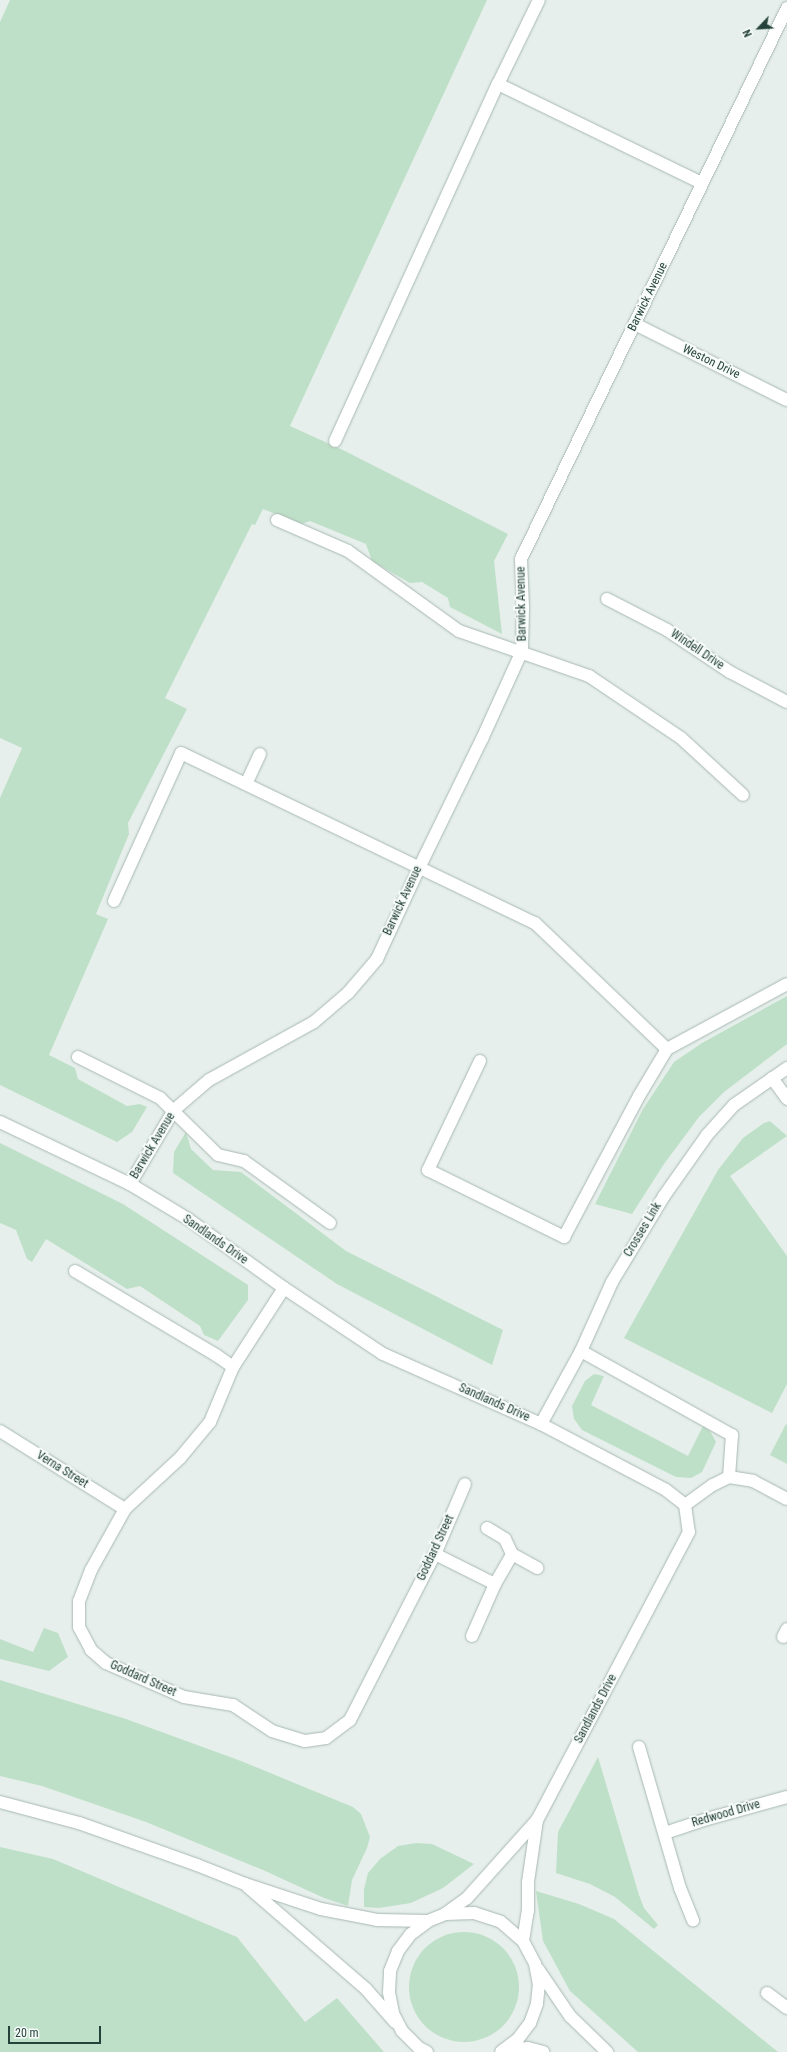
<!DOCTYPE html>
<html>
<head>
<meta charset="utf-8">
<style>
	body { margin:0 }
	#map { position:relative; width:787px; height:2052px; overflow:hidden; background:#e6efeb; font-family:"Roboto Condensed",sans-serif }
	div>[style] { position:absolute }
	.green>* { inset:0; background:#bfe0c8 }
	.round { border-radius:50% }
	.roads { filter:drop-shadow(0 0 1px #a8b8b2) drop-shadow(0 0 1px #a8b8b2) }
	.lane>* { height:12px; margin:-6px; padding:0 6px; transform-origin:6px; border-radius:6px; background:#fff }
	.street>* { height:12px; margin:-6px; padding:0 6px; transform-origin:6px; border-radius:6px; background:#fff }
	.secondary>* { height:12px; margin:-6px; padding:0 6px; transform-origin:6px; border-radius:6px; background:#fff }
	span { translate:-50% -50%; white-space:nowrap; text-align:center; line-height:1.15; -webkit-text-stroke:4px #f7fbf9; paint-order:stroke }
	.street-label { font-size:12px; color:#24423a }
	.north { position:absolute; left:739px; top:8px; width:40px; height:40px; -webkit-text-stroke:3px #f7fbf9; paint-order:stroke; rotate:245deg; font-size:11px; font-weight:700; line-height:16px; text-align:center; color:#24423a }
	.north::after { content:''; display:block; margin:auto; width:14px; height:18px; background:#24423a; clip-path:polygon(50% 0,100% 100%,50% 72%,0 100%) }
	.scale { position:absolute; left:8px; top:2026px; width:93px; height:18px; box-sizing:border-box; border:2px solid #24423a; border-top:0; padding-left:5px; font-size:12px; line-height:14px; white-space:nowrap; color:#24423a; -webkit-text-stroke:3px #f7fbf9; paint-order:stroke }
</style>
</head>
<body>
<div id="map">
	<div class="green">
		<i style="clip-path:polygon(10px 0,487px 0,290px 426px,345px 451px,508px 534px,494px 561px,502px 634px,450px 607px,448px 598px,422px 582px,410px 583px,372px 561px,366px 544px,310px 521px,301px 524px,263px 509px,255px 525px,252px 524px,165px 698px,187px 709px,128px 823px,129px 834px,96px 914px,108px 919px,49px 1055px,75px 1068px,78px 1079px,127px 1106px,140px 1104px,147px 1107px,132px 1132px,117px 1142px,0 1085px,0 798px,22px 748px,0 738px,0 22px)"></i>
		<i style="clip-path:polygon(787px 996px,787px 1044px,724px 1092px,699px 1117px,664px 1164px,632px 1214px,595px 1204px,643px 1109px,674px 1062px,702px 1043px)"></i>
		<i style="clip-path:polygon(770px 1121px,787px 1136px,730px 1176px,787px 1256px,787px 1384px,772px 1413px,624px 1338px,718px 1170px,743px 1138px,764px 1123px)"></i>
		<i style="clip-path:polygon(186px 1132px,191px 1149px,213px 1170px,241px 1172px,346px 1251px,503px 1330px,492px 1365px,337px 1284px,173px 1173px,174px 1152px)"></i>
		<i style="clip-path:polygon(0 1143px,123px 1204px,248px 1285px,248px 1300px,218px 1341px,204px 1335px,200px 1326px,140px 1286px,127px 1289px,46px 1239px,32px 1262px,27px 1259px,16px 1230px,0 1223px)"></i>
		<i style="clip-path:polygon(594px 1374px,604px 1376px,591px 1405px,688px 1456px,703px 1426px,710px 1431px,716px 1442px,702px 1472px,691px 1478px,676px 1477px,582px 1430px,574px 1419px,572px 1406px,585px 1381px)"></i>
		<i style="clip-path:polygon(786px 1424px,787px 1425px,787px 1464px,770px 1455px)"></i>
		<i style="clip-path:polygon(44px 1628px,58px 1633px,68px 1657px,49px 1671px,0 1659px,0 1639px,33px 1652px)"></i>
		<i style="clip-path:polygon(0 1680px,126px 1719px,241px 1761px,353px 1807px,361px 1814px,370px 1837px,367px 1848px,352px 1880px,348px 1906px,324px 1898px,263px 1870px,146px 1822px,42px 1786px,0 1776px)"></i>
		<i style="clip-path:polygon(598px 1757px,639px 1895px,644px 1908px,658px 1925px,654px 1929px,615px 1897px,590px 1884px,556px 1873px,558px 1832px)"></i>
		<i style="clip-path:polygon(416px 1843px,432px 1844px,474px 1864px,443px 1888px,411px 1903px,379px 1908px,364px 1907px,364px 1889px,368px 1873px,380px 1859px,398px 1846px)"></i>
		<i style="clip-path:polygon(0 1847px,53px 1859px,237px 1937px,305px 2022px,337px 1998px,384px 2052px,0 2052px)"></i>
		<i style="clip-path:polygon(536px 1891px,579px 1904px,614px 1919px,778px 2052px,638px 2052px,570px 1991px,543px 1941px)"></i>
		<i class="round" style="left:409px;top:1932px;width:110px;height:110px"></i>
	</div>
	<div class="roads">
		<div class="lane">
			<i style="left:480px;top:1061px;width:121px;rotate:115.5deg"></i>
			<i style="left:428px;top:1170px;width:152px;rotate:26.2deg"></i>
			<i style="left:581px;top:1351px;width:173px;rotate:29.1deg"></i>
			<i style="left:732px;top:1435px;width:42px;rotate:94.1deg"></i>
			<i style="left:487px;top:1528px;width:21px;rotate:31deg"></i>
			<i style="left:505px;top:1539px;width:17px;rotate:65deg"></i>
			<i style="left:512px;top:1554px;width:29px;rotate:29deg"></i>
			<i style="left:435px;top:1554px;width:67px;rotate:26.6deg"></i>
			<i style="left:472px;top:1636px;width:57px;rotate:-66.1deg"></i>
			<i style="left:495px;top:1584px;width:34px;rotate:-60deg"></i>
			<i style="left:783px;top:1637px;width:9px;rotate:-63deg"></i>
		</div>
		<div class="street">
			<i style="left:498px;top:84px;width:227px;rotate:25.9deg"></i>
			<i style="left:635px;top:324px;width:170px;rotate:26.6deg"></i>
			<i style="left:335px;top:441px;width:392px;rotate:-65.5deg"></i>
			<i style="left:498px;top:84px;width:93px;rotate:-64deg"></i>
			<i style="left:277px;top:520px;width:77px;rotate:23.6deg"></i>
			<i style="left:348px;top:551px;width:137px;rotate:35.8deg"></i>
			<i style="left:459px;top:631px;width:138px;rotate:19.1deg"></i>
			<i style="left:589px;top:676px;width:111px;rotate:34deg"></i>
			<i style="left:681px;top:738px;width:84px;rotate:42.6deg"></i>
			<i style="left:607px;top:599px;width:68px;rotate:27.3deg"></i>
			<i style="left:667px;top:630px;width:76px;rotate:33.7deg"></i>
			<i style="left:730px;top:672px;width:64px;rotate:27.8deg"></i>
			<i style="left:246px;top:784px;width:33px;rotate:-65deg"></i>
			<i style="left:114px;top:901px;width:162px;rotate:-65.6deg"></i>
			<i style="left:181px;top:753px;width:393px;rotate:25.7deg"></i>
			<i style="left:535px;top:923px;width:182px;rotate:43.7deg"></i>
			<i style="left:78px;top:1057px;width:92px;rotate:26.6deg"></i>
			<i style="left:160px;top:1098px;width:81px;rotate:44.5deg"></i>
			<i style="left:218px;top:1155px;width:27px;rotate:13deg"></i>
			<i style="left:244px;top:1161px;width:106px;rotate:35.8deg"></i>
			<i style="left:772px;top:1078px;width:26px;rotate:54deg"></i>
			<i style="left:0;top:1122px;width:144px;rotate:25.5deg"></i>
			<i style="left:130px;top:1184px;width:68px;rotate:31.1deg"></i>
			<i style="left:188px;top:1219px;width:118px;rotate:35.7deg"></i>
			<i style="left:284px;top:1288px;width:119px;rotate:33.7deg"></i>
			<i style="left:383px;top:1354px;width:173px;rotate:23.9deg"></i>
			<i style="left:541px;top:1424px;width:141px;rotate:27.8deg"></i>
			<i style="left:666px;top:1490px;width:24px;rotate:38deg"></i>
			<i style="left:685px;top:1505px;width:27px;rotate:82deg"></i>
			<i style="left:689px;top:1532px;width:326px;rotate:117.8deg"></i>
			<i style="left:537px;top:1820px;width:105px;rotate:131.9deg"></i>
			<i style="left:467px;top:1898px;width:27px;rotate:144deg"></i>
			<i style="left:130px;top:1184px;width:86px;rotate:-59.3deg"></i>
			<i style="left:174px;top:1110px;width:46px;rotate:-40.6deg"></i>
			<i style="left:209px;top:1080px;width:120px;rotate:-28.9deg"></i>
			<i style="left:314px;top:1022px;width:45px;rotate:-40.5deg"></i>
			<i style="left:348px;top:993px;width:45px;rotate:-49.5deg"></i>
			<i style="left:377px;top:959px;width:100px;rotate:-65.2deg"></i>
			<i style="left:419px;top:868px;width:144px;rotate:-64deg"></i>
			<i style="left:482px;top:739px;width:97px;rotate:-65.6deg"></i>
			<i style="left:522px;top:651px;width:44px;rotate:-88.7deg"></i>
			<i style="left:523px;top:607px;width:48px;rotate:-92.4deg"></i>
			<i style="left:521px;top:559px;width:612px;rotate:-64.23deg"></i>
			<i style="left:564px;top:1237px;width:160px;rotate:-62deg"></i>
			<i style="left:639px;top:1096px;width:55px;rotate:-59.2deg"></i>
			<i style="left:667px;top:1049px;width:136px;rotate:-28.4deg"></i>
			<i style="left:75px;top:1271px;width:164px;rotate:30.8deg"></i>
			<i style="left:216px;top:1355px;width:21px;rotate:35deg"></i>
			<i style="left:284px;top:1288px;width:94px;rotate:122.8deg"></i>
			<i style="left:233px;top:1367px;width:60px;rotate:112.7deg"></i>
			<i style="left:210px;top:1422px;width:47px;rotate:129.8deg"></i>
			<i style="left:180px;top:1458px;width:75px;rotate:137.2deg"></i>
			<i style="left:125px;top:1509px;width:70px;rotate:119.1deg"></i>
			<i style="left:91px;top:1570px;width:33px;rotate:111deg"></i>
			<i style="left:79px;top:1601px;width:26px;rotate:90deg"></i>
			<i style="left:79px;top:1627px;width:26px;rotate:62deg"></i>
			<i style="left:91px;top:1650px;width:20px;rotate:41deg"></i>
			<i style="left:106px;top:1663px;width:85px;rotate:23.6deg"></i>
			<i style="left:184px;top:1697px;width:50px;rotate:9.3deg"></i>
			<i style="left:233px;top:1705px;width:47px;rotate:33.7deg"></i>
			<i style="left:272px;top:1731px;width:34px;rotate:17deg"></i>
			<i style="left:305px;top:1741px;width:21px;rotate:-8deg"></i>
			<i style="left:326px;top:1738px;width:30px;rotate:-37deg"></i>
			<i style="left:350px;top:1720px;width:186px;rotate:-62.9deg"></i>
			<i style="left:435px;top:1554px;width:76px;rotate:-66.8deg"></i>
			<i style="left:541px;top:1424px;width:83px;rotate:-61.3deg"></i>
			<i style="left:581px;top:1351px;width:76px;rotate:-65.8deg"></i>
			<i style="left:612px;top:1282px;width:100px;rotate:-58.8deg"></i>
			<i style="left:664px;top:1196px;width:75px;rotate:-54.8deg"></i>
			<i style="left:707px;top:1135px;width:40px;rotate:-48deg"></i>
			<i style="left:734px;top:1105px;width:65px;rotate:-34.9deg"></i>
			<i style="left:0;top:1431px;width:147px;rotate:32deg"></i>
			<i style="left:685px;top:1505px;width:34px;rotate:-36deg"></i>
			<i style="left:713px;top:1485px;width:18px;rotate:-27deg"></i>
			<i style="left:729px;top:1477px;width:24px;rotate:9deg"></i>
			<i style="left:753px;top:1481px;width:38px;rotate:28deg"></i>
			<i style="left:639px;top:1747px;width:147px;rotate:73.8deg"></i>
			<i style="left:680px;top:1888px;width:35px;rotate:68deg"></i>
			<i style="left:665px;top:1833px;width:44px;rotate:-18.4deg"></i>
			<i style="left:707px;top:1819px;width:83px;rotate:-15.4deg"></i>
			<i style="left:523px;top:1941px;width:30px;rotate:-81deg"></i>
			<i style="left:528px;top:1911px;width:29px;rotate:-90deg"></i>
			<i style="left:528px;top:1882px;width:63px;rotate:-81.7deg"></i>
			<i style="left:767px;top:1993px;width:25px;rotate:37deg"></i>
		</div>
		<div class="secondary">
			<i style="left:0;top:1802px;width:82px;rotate:14.9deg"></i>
			<i style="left:79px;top:1823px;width:125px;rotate:19.6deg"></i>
			<i style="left:197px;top:1865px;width:52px;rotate:21.6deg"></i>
			<i style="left:245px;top:1884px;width:80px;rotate:18.2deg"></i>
			<i style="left:321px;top:1909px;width:57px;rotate:11.1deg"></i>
			<i style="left:377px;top:1920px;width:51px;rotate:1.1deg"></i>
			<i style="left:248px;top:1887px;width:156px;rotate:40.8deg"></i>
			<i style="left:366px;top:1989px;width:44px;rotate:48.7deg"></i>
			<i style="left:538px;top:1969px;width:57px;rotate:55.8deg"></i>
			<i style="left:570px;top:2016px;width:52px;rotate:44.2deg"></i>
			<i style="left:503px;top:2051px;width:25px;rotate:-7deg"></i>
			<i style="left:528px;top:2048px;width:16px;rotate:15deg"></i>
			<i style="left:427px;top:2052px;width:9px;rotate:-153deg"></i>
			<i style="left:419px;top:2048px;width:24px;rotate:-135deg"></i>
			<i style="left:402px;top:2031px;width:20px;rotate:-117deg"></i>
			<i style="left:393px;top:2013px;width:21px;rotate:-101deg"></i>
			<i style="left:389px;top:1992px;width:21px;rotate:-87deg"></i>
			<i style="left:390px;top:1971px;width:22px;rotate:-68deg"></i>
			<i style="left:398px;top:1951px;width:21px;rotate:-53deg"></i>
			<i style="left:411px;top:1934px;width:21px;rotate:-37deg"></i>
			<i style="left:428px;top:1921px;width:18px;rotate:-22deg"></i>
			<i style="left:445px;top:1914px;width:29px;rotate:-2deg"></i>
			<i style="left:474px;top:1913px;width:28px;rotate:18deg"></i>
			<i style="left:501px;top:1922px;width:29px;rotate:41deg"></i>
			<i style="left:523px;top:1941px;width:26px;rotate:62deg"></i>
			<i style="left:535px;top:1964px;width:20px;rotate:79deg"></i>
			<i style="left:539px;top:1984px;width:20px;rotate:96deg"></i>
			<i style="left:537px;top:2004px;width:20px;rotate:110deg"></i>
			<i style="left:530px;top:2023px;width:20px;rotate:127deg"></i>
			<i style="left:518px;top:2039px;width:21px;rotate:143deg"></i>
		</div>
	</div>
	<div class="street-label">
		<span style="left:648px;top:297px;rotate:-64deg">Barwick Avenue</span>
		<span style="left:711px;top:362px;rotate:26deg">Weston Drive</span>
		<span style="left:522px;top:604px;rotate:-91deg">Barwick Avenue</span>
		<span style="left:697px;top:650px;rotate:34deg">Windell Drive</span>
		<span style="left:403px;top:901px;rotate:-65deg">Barwick Avenue</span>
		<span style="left:153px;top:1146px;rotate:-59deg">Barwick Avenue</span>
		<span style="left:643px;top:1230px;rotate:-59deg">Crosses Link</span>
		<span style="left:215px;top:1240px;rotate:35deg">Sandlands Drive</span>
		<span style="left:494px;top:1403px;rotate:24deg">Sandlands Drive</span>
		<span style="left:62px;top:1470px;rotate:32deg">Verna Street</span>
		<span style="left:436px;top:1548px;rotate:-65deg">Goddard Street</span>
		<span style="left:143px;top:1679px;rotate:24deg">Goddard Street</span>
		<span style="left:596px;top:1709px;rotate:-62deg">Sandlands Drive</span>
		<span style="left:726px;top:1814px;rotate:-16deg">Redwood Drive</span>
	</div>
	<div class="north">N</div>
	<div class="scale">20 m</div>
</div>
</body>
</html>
